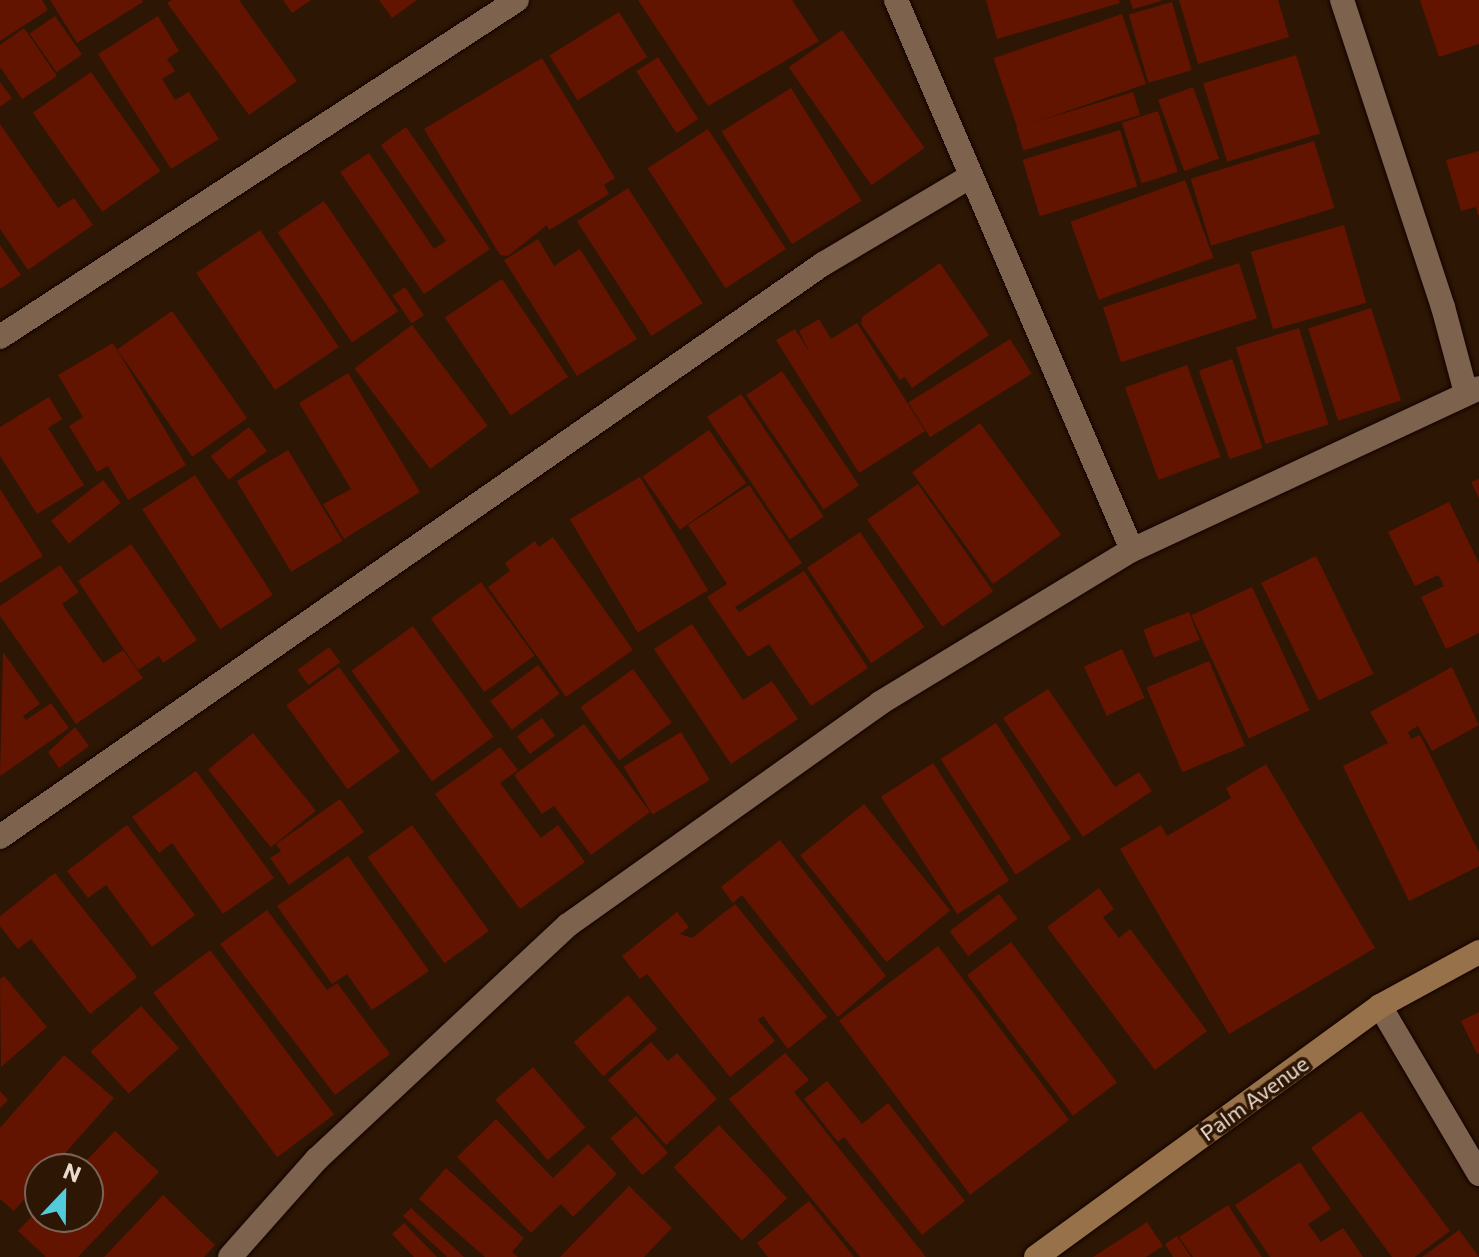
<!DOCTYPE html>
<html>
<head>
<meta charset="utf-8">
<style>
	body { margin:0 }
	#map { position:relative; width:1479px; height:1257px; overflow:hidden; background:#2d1604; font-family:Commissioner,sans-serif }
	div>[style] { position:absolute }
	.building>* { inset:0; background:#621401; transform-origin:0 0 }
	.roads { filter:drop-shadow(0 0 2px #140200) drop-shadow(0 0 2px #140200) }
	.street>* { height:24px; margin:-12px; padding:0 12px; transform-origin:12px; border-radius:12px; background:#7d624d }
	.secondary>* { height:24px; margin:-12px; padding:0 12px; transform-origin:12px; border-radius:12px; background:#977149 }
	span { translate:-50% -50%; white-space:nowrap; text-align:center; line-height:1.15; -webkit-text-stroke:7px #2d1604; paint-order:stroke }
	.street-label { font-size:22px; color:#ebdacf }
	.north { position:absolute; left:24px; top:1153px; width:80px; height:80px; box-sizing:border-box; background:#2d1604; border:2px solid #796455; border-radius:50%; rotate:22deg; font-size:22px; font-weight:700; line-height:32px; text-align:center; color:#ebdacf }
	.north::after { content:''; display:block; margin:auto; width:28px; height:36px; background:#53cbdb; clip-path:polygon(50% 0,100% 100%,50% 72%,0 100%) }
</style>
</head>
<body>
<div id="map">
	<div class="building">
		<i style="clip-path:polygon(0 0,42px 0,48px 10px,0 41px)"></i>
		<i style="clip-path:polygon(50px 0,142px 0,143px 2px,77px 43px)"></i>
		<i style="clip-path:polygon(172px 0,239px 0,297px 81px,249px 115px,167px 3px)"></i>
		<i style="clip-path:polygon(283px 0,311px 0,292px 13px)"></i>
		<i style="clip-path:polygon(379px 0,417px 0,392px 18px)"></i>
		<i style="clip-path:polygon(638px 0,792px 0,819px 41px,708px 106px)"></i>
		<i style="clip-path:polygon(986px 0,1119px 0,1120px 3px,997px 39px)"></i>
		<i style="clip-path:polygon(1130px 0,1161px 0,1161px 1px,1133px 9px)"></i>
		<i style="clip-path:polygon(1179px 0,1278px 0,1289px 37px,1198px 64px)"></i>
		<i style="clip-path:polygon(1420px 0,1479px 0,1479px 44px,1439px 57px)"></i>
		<i style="left:1172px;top:2px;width:71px;height:45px;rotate:74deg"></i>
		<i style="left:619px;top:12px;width:53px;height:82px;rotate:58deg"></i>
		<i style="left:1122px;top:14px;width:74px;height:136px;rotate:71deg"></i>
		<i style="left:55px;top:16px;width:47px;height:31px;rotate:55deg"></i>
		<i style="clip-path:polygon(158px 16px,179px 51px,167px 59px,175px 71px,162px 79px,175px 100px,189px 92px,219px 139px,171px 169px,98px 54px)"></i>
		<i style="clip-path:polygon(24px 28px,57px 76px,22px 99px,0 67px,0 45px)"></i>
		<i style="left:842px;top:30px;width:144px;height:65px;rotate:55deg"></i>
		<i style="left:1296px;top:55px;width:82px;height:97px;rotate:73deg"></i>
		<i style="left:658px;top:57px;width:74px;height:26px;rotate:57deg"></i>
		<i style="clip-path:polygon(542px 58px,615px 178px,604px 185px,609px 194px,549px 230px,547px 225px,508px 256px,500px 255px,424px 129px)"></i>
		<i style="left:91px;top:72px;width:121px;height:71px;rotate:55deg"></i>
		<i style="clip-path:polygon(0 82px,12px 98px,0 107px)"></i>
		<i style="left:1193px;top:87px;width:76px;height:37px;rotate:70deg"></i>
		<i style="left:791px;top:88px;width:133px;height:82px;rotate:58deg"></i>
		<i style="left:1133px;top:92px;width:24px;height:122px;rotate:73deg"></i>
		<i style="left:1158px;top:111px;width:64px;height:38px;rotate:72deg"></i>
		<i style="clip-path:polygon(0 124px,58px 208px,74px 198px,93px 225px,28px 270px,0 229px)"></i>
		<i style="clip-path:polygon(406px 127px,490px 249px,424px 294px,340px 172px,369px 153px,434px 249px,446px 241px,381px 145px)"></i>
		<i style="left:708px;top:129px;width:143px;height:72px;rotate:57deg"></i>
		<i style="left:1120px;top:130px;width:59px;height:102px;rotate:73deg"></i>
		<i style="left:1314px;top:141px;width:70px;height:129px;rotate:73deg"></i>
		<i style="clip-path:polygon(1479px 151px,1479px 215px,1478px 215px,1476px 207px,1461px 211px,1446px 160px)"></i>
		<i style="left:1185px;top:180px;width:83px;height:122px;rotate:70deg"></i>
		<i style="left:628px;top:188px;width:137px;height:61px;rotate:57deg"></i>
		<i style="left:324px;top:201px;width:133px;height:56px;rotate:56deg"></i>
		<i style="left:1344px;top:225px;width:81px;height:97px;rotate:74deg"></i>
		<i style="left:260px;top:230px;width:141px;height:77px;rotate:56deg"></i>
		<i style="clip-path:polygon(538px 239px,554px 266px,580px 249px,637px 339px,577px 376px,504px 260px)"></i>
		<i style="clip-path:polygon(0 245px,21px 275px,0 289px)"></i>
		<i style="clip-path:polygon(940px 263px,989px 335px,912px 388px,905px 377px,900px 380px,861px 324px,862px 317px)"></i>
		<i style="left:1239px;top:263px;width:58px;height:143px;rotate:72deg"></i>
		<i style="left:502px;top:279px;width:118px;height:69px;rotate:56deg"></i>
		<i style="left:405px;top:287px;width:34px;height:15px;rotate:56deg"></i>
		<i style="left:1371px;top:308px;width:97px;height:66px;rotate:72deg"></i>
		<i style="left:172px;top:311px;width:131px;height:67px;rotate:55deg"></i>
		<i style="clip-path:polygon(819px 319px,831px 339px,857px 323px,925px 431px,859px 473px,776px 340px,795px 329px,810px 353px,799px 331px)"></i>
		<i style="left:412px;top:325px;width:126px;height:72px;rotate:53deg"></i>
		<i style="left:1299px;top:328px;width:101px;height:66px;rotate:73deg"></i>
		<i style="left:1010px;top:339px;width:41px;height:120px;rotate:58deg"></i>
		<i style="clip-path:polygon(113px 343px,186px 465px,128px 500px,108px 466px,97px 472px,69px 426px,83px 417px,58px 375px)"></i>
		<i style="left:1232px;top:359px;width:94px;height:35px;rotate:71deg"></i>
		<i style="left:1187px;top:365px;width:98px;height:66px;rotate:70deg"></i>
		<i style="left:782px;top:371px;width:138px;height:43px;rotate:56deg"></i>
		<i style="clip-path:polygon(348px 373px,420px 492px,344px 539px,323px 504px,351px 489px,299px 403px)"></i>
		<i style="left:741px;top:394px;width:148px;height:41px;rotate:56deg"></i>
		<i style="clip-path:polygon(49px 397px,62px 419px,48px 428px,84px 485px,37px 514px,0 456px,0 427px)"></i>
		<i style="left:980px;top:423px;width:138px;height:84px;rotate:54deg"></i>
		<i style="left:249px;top:427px;width:30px;height:48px;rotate:53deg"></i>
		<i style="left:709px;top:430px;width:65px;height:81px;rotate:55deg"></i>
		<i style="left:288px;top:450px;width:106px;height:60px;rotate:59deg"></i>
		<i style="left:195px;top:475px;width:143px;height:63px;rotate:57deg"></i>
		<i style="left:640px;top:477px;width:132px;height:82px;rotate:59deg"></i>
		<i style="clip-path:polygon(1479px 479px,1479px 498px,1471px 482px)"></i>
		<i style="left:103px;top:480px;width:29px;height:66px;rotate:52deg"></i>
		<i style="left:918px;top:484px;width:131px;height:62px;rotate:55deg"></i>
		<i style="clip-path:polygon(749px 485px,802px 563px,735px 607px,739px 612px,804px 571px,868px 668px,811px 706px,769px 644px,748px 657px,707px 597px,727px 584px,688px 525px)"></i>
		<i style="clip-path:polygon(0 489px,43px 556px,0 583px)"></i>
		<i style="clip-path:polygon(1449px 502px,1479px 563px,1479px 633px,1446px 649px,1421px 597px,1444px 586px,1438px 575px,1415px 586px,1388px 532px)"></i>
		<i style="left:860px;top:532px;width:115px;height:64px;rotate:56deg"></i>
		<i style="clip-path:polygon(553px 537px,633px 650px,566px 697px,488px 587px,510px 571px,505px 563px,535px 541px,539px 547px)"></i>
		<i style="clip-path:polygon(131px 544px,197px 640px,163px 663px,159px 656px,138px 670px,78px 581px)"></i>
		<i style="left:1316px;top:556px;width:131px;height:61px;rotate:64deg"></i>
		<i style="clip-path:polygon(60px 565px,79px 592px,62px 604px,103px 663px,123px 650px,143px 678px,76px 724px,0 616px,0 606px)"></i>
		<i style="left:481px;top:582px;width:91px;height:62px;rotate:54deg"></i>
		<i style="left:1252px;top:587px;width:136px;height:67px;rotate:65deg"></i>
		<i style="left:1189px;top:612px;width:30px;height:49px;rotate:69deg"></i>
		<i style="clip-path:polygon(692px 624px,743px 700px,772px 681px,798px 719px,731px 764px,654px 649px)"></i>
		<i style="left:413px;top:626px;width:137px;height:76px;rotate:54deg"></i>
		<i style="left:329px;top:647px;width:19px;height:39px;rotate:54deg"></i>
		<i style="left:1122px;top:649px;width:54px;height:42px;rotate:65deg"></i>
		<i style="clip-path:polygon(3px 652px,40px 704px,23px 716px,26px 720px,51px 703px,69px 728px,0 776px)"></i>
		<i style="left:1209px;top:661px;width:92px;height:68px;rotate:67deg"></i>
		<i style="left:538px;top:665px;width:36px;height:60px;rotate:53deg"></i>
		<i style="left:339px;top:667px;width:104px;height:65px;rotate:54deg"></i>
		<i style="clip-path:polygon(1452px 667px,1479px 725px,1432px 751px,1418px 726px,1408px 732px,1411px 739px,1420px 735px,1479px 852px,1479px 866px,1409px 901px,1343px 766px,1388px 743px,1370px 712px)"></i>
		<i style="left:633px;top:669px;width:66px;height:65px;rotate:54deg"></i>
		<i style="clip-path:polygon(1048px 689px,1115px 787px,1139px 772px,1152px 791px,1083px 837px,1003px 718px)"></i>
		<i style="left:542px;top:718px;width:22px;height:31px;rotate:54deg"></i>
		<i style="left:996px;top:723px;width:138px;height:66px;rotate:57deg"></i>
		<i style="clip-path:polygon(584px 724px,650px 812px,591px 855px,554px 806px,542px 814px,514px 775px)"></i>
		<i style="clip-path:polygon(75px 727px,89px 746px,59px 768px,48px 752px)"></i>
		<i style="left:681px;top:732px;width:56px;height:67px;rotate:59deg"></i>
		<i style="left:253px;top:733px;width:100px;height:58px;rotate:51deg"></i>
		<i style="clip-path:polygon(500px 747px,518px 770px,500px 783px,541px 838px,558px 825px,585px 862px,520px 909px,435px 794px)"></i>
		<i style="left:933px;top:763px;width:140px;height:62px;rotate:57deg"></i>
		<i style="clip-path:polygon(1266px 764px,1375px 948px,1229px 1034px,1120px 849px,1161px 825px,1167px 836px,1231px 798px,1226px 788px)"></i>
		<i style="clip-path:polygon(196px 771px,274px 878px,223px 914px,172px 843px,159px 853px,132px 817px)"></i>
		<i style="clip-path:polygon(340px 799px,364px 832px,289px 885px,270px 858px,281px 851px,276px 844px)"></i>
		<i style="left:864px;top:804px;width:137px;height:82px;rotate:51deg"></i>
		<i style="clip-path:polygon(127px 825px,195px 915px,152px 947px,106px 885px,88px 898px,67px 871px)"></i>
		<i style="left:412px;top:825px;width:131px;height:55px;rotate:54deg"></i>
		<i style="clip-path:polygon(780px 840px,886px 976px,838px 1017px,742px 895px,733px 903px,721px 887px)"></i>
		<i style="clip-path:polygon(348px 856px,429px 971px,372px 1010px,347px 974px,332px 984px,277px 906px)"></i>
		<i style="clip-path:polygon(55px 873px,137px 977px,90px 1014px,31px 939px,18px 949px,0 926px,0 916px)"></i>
		<i style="clip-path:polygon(1099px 888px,1114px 909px,1103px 917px,1119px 938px,1130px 929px,1207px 1031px,1155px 1070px,1047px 927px)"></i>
		<i style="left:999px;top:894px;width:31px;height:62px;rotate:53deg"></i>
		<i style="clip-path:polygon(735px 904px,827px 1017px,788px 1049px,763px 1016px,758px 1020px,775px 1041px,730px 1077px,647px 974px,640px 979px,622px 956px,677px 912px,689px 927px,680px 934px,692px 938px)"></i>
		<i style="clip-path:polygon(267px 910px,327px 990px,337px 983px,390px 1054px,335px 1095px,220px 944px)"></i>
		<i style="left:1011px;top:942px;width:176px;height:55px;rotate:53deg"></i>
		<i style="left:938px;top:946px;width:218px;height:124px;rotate:53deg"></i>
		<i style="left:210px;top:950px;width:206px;height:71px;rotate:53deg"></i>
		<i style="clip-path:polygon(4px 976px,47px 1027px,1px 1067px,0 979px)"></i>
		<i style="left:628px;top:995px;width:45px;height:72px;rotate:49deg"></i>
		<i style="left:141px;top:1006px;width:57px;height:68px;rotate:48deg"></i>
		<i style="clip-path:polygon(1479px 1012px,1479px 1053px,1477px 1054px,1461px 1021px)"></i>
		<i style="clip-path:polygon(651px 1042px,668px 1061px,677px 1053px,717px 1099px,666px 1145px,608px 1080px)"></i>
		<i style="clip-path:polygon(785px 1053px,809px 1080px,794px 1092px,926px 1257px,860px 1257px,729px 1099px)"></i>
		<i style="clip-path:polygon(64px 1055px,114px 1098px,51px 1169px,40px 1169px,40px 1181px,14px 1211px,0 1199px,0 1128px)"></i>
		<i style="left:533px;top:1067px;width:80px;height:50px;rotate:49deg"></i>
		<i style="clip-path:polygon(827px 1081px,862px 1124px,888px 1103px,965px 1201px,922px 1235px,844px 1137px,838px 1142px,804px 1099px)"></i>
		<i style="clip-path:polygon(0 1091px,8px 1100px,0 1108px)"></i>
		<i style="clip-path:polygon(1361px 1111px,1450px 1231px,1415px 1257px,1392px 1257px,1311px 1148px)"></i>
		<i style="left:636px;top:1116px;width:49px;height:34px;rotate:49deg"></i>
		<i style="clip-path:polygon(496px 1119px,553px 1178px,588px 1144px,617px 1174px,573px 1217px,561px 1204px,531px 1233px,457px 1157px)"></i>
		<i style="left:719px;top:1125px;width:100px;height:62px;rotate:47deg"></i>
		<i style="clip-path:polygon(115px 1131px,159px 1172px,78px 1257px,46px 1257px,18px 1231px,40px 1208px,40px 1217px,88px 1217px,88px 1169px,78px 1169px)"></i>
		<i style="clip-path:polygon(1300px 1162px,1331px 1209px,1308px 1224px,1321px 1242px,1343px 1228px,1363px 1257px,1270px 1257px,1235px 1205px)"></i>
		<i style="clip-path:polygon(446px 1168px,524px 1238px,512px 1252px,518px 1257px,485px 1257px,419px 1199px)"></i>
		<i style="clip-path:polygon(629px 1186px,672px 1228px,644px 1257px,560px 1257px)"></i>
		<i style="clip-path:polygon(163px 1195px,215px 1245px,204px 1257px,104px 1257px)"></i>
		<i style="clip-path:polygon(809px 1201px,854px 1257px,768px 1257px,757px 1243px)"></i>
		<i style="clip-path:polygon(1228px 1205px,1262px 1257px,1193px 1257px,1179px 1237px)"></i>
		<i style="clip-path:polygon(411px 1208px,464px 1257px,447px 1257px,403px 1216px)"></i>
		<i style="clip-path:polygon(1147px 1222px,1163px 1246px,1146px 1257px,1093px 1257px)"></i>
		<i style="clip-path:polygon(404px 1223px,437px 1257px,414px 1257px,392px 1234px)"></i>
		<i style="clip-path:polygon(1459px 1230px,1479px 1257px,1422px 1257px)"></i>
		<i style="clip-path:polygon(1177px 1236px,1191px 1257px,1173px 1257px,1165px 1244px)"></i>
	</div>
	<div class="roads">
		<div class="street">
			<i style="left:896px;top:0;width:598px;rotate:66.78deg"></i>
			<i style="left:1342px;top:0;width:323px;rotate:71.8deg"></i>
			<i style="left:1443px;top:307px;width:89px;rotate:75deg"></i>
			<i style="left:0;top:337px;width:617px;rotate:-33.1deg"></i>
			<i style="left:0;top:837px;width:1003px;rotate:-34.85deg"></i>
			<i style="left:823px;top:264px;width:172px;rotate:-30.7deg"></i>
			<i style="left:1380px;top:1006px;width:195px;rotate:59.5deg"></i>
			<i style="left:230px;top:1257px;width:131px;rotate:-48.4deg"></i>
			<i style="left:317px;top:1159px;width:343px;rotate:-43deg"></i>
			<i style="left:568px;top:925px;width:383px;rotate:-35.4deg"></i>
			<i style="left:880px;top:703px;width:295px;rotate:-31.3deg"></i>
			<i style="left:1132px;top:550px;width:383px;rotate:-25deg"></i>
		</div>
		<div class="secondary">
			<i style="left:1036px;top:1257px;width:426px;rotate:-36.1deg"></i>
			<i style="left:1380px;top:1006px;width:113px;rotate:-28.6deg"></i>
		</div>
	</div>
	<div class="street-label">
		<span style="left:1254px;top:1098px;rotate:-36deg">Palm Avenue</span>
	</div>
	<div class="north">N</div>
</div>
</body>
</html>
